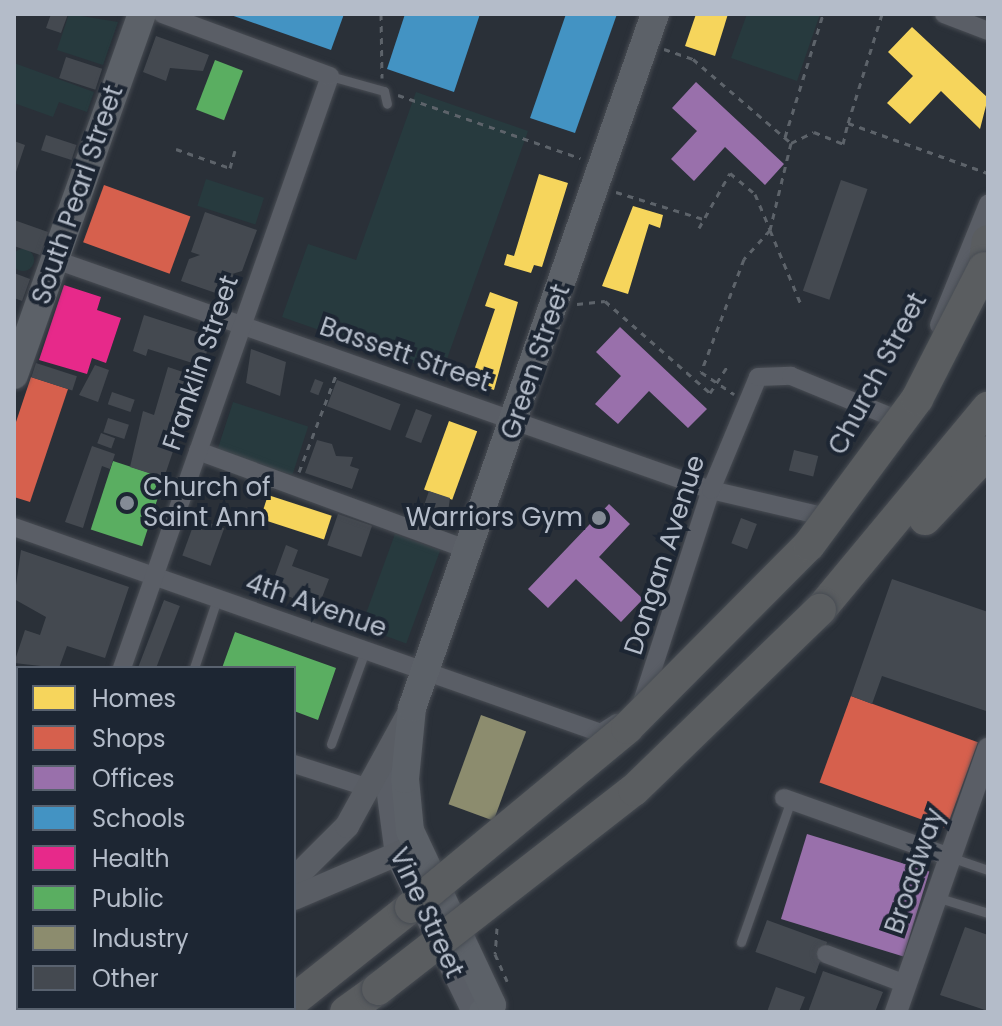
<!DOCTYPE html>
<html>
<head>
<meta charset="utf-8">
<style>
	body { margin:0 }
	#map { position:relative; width:1002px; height:1026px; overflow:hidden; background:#2a3038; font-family:Poppins,sans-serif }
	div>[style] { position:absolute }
	.green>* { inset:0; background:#273a3e; transform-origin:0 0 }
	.round { border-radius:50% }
	.homes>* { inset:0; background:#f6d55c; transform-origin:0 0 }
	.shops>* { inset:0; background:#d6604d; transform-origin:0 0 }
	.offices>* { inset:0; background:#9970ab; transform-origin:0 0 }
	.schools>* { inset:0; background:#4393c3 }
	.health>* { inset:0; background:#e7298a }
	.public>* { inset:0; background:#5aae61; transform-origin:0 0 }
	.industry>* { inset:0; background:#8c8c6e; transform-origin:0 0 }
	.building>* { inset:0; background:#444950; transform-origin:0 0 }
	.path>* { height:3px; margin-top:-1.5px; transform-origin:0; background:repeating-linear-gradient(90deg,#5d636a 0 6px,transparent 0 12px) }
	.roads { filter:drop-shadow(0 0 2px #484c53) drop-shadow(0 0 2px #484c53) }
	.service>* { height:9px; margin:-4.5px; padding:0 4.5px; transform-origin:4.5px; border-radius:4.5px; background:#5a5e66 }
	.minor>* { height:18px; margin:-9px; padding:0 9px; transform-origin:9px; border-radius:9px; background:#5a5e66 }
	.tertiary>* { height:22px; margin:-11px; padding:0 11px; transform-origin:11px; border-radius:11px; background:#5a5e66 }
	.secondary>* { height:24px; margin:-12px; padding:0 12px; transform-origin:12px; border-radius:12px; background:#595d64 }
	.primary>* { height:28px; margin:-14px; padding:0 14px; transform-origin:14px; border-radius:14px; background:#5c6168 }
	.motorway>* { height:32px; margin:-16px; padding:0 16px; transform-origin:16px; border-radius:16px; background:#5a5d60 }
	.bridges { filter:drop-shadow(0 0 2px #474c53) drop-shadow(0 0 2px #474c53) }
	.motorway-bridge>* { height:32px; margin:-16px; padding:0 16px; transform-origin:16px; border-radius:16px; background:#5a5d60 }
	.dots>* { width:22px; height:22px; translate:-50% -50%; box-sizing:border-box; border:4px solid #1d2633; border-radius:50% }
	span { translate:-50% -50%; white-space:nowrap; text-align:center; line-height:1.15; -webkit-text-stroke:8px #1d2633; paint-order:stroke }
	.street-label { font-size:26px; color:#b4bcc9 }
	.poi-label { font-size:26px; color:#b4bcc9 }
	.left { translate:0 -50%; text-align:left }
	.right { translate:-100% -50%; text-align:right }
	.frame { position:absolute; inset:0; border:16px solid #b4bcc9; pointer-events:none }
	.legend { position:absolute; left:16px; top:666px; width:280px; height:344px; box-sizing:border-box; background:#1d2633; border:2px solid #59626f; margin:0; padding:10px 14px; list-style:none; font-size:24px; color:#b4bcc9 }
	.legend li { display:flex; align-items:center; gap:16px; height:40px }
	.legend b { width:40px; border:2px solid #59626f }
</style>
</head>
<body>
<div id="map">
	<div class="green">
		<i style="clip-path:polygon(69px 14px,118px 22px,103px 65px,57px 50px)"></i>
		<i style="clip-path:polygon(747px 14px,820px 14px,797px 81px,731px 58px)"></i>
		<i style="clip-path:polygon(14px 63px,94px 92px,87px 112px,59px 102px,53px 117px,14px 103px)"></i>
		<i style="clip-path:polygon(416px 92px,528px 131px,442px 373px,282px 317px,308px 244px,356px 260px)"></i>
		<i style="left:206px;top:179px;width:61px;height:28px;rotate:18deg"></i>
		<i class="round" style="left:12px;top:249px;width:22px;height:22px"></i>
		<i style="left:233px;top:402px;width:79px;height:51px;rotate:18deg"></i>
		<i style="left:395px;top:534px;width:48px;height:99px;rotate:20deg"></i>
		<i style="left:14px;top:669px;width:4px;height:136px;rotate:27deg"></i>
	</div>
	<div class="homes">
		<i style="clip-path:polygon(696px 14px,728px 14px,715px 56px,685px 46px)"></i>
		<i style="clip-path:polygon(912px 27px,988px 98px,980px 129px,941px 91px,910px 124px,887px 103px,913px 76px,888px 52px)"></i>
		<i style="clip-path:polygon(539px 174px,568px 183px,542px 267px,534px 265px,531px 273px,504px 265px,507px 254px,514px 256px)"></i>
		<i style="clip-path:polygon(633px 206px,663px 215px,660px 228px,649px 224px,628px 294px,602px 286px)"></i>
		<i style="clip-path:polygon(490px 292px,518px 302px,494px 390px,470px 382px,495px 309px,485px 306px)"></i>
		<i style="left:449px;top:421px;width:30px;height:73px;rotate:20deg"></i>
		<i style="left:268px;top:495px;width:67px;height:25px;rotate:18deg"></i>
	</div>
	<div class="shops">
		<i style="left:104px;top:185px;width:92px;height:61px;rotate:20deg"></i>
		<i style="clip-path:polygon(31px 377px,68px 389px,30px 502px,14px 497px,14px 428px)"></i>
		<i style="left:851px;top:696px;width:135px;height:92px;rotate:20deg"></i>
	</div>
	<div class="offices">
		<i style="clip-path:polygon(696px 82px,784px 164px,765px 185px,725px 147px,694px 181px,671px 159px,697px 131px,672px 108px)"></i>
		<i style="clip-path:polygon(620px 327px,707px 409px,688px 428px,649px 391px,618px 424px,595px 404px,621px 376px,596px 352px)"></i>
		<i style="clip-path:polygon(609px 504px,630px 524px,599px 557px,643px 599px,621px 622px,576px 579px,548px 608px,528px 589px)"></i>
		<i style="left:807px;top:834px;width:128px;height:89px;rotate:17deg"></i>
	</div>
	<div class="schools">
		<i style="clip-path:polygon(228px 14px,344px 14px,331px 50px)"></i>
		<i style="clip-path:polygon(405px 14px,480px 14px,454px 92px,387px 69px)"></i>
		<i style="clip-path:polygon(566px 14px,617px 14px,575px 133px,530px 118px)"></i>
	</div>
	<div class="health">
		<i style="clip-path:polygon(64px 285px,101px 297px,97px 310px,121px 318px,106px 363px,92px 358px,87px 374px,39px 360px)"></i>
	</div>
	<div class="public">
		<i style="left:215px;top:60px;width:30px;height:53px;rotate:21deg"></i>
		<i style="left:113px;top:461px;width:54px;height:72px;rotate:18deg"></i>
		<i style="clip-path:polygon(235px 632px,336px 668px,318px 720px,294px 711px,294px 668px,222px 668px)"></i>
	</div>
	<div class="industry">
		<i style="left:481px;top:715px;width:48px;height:95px;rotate:20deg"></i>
		<i style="left:18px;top:908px;width:72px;height:6px;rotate:90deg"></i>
	</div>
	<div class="building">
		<i style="clip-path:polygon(51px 14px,68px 14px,61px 33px,46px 28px)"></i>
		<i style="clip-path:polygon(156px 36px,209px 55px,203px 71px,170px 68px,166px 81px,143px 72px)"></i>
		<i style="left:66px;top:57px;width:38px;height:22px;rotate:18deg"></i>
		<i style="left:46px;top:135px;width:32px;height:16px;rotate:18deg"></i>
		<i style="clip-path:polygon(14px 141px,25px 145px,15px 175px,14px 175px)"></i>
		<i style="left:841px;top:180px;width:28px;height:117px;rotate:19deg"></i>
		<i style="clip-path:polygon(205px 212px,257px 230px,242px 271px,232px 274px,240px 277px,233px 299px,181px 281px,189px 259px,200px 255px,191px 252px)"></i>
		<i style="clip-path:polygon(14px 220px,48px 232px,40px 255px,14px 246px)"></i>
		<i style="clip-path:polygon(14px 273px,30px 279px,22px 301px,14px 298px)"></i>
		<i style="clip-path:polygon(144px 315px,212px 337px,202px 366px,148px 349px,146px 356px,133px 351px)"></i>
		<i style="clip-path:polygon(251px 349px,286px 362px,280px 396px,246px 383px)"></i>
		<i style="left:36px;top:363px;width:43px;height:15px;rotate:18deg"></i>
		<i style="clip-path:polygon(95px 365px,109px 370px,98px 402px,79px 395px)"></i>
		<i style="clip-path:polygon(168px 367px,198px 377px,164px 478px,130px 467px,143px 411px,154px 415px)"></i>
		<i style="left:315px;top:379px;width:9px;height:14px;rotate:21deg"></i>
		<i style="left:337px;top:380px;width:68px;height:28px;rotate:21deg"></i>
		<i style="left:112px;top:392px;width:24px;height:13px;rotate:19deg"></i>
		<i style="left:416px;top:409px;width:17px;height:30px;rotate:21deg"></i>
		<i style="left:108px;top:418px;width:22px;height:15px;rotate:18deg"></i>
		<i style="left:101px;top:433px;width:15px;height:11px;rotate:20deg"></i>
		<i style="clip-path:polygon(317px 440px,332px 444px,336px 456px,353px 457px,350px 466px,359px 469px,352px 489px,305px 473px)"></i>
		<i style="clip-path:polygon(92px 446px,115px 454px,110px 469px,102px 466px,83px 528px,65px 522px)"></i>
		<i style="left:794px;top:450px;width:25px;height:21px;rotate:14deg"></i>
		<i style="clip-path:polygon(429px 491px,450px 498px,447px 519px,422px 511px)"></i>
		<i style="left:338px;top:514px;width:36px;height:33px;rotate:19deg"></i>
		<i style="left:196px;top:518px;width:30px;height:40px;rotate:20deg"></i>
		<i style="left:741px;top:518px;width:17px;height:27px;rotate:21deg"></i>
		<i style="clip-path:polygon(286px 545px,298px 550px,292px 566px,329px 579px,318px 608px,270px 589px)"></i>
		<i style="clip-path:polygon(21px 550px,129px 587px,105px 658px,67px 646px,59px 668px,14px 663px,25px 630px,40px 635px,46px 617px,14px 599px)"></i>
		<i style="clip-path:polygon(892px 579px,988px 612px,986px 711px,882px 676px,872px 704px,851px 696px)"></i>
		<i style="left:164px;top:600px;width:17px;height:72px;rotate:21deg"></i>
		<i style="left:767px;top:920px;width:64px;height:34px;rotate:20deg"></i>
		<i style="clip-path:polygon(965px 927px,988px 935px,988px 1011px,940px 995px)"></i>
		<i style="clip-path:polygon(823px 971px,883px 992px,875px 1012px,808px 1012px)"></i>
		<i style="clip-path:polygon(776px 987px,805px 997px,799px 1012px,767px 1012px)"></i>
	</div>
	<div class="path">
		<i style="left:381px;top:14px;width:64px;rotate:89.1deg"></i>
		<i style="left:882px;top:14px;width:114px;rotate:107.3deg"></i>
		<i style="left:848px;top:123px;width:149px;rotate:19.7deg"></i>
		<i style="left:664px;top:49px;width:31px;rotate:19deg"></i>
		<i style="left:693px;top:59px;width:129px;rotate:40.6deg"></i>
		<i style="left:791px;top:143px;width:89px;rotate:103.6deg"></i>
		<i style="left:770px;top:230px;width:83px;rotate:67.4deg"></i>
		<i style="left:398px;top:95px;width:193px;rotate:19.1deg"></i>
		<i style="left:785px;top:137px;width:129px;rotate:-72.8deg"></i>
		<i style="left:791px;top:143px;width:25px;rotate:-26deg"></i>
		<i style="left:814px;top:132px;width:31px;rotate:22deg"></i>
		<i style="left:843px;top:144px;width:22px;rotate:-77deg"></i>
		<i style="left:176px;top:149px;width:57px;rotate:19.4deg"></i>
		<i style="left:230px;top:168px;width:18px;rotate:-74deg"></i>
		<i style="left:616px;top:192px;width:91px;rotate:17.2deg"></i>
		<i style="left:699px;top:228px;width:63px;rotate:-60.6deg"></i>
		<i style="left:730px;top:173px;width:33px;rotate:40deg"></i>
		<i style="left:755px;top:194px;width:39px;rotate:67deg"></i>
		<i style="left:770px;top:230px;width:39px;rotate:132deg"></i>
		<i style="left:744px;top:259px;width:121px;rotate:110.8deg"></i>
		<i style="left:701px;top:372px;width:40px;rotate:34deg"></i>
		<i style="left:577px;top:304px;width:28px;rotate:-6deg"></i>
		<i style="left:605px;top:301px;width:140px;rotate:41.2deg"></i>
		<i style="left:710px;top:393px;width:31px;rotate:-57deg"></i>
		<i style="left:299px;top:472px;width:104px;rotate:-69.1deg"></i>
		<i style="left:497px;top:928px;width:26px;rotate:94deg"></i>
		<i style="left:495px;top:954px;width:30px;rotate:66deg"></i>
	</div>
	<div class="roads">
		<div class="service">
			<i style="left:330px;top:76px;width:56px;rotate:15.5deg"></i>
			<i style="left:384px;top:91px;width:13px;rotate:77deg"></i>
			<i style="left:194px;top:668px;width:73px;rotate:-71.6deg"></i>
			<i style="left:331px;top:744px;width:99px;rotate:-69.9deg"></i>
			<i style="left:950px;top:857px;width:40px;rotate:18.9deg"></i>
			<i style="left:14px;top:869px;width:6px;rotate:-45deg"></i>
			<i style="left:936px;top:897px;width:54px;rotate:17.1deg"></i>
			<i style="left:741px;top:942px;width:151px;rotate:-70.6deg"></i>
			<i style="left:24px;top:1012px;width:7px;rotate:-34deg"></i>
		</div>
		<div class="minor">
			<i style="left:944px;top:14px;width:47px;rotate:21.1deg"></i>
			<i style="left:56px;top:260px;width:694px;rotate:19.35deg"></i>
			<i style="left:711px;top:490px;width:123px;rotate:13.1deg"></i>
			<i style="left:939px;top:325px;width:131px;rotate:-68deg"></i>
			<i style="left:198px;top:451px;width:289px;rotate:20.1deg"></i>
			<i style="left:14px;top:527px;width:622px;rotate:19.34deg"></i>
			<i style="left:601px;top:733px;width:19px;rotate:-32deg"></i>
			<i style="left:122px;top:668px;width:627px;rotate:-70.64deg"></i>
			<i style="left:330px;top:76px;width:179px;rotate:-159.7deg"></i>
			<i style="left:642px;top:702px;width:223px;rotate:-72deg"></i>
			<i style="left:711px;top:490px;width:122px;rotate:-67.4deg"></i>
			<i style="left:758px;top:377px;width:33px;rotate:-2deg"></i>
			<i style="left:791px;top:376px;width:106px;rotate:22.2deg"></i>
			<i style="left:294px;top:764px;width:79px;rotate:17.7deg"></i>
			<i style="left:784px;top:798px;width:176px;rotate:19.6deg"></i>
			<i style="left:14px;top:819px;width:5px;rotate:37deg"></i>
			<i style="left:826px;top:954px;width:85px;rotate:20.6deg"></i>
		</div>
		<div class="tertiary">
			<i style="left:384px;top:765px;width:91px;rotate:82.4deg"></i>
			<i style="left:396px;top:855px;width:175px;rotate:63.9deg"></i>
			<i style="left:896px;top:1012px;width:279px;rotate:-70.7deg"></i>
		</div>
		<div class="secondary">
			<i style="left:294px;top:879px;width:75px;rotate:-45deg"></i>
			<i style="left:347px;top:826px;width:135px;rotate:-61.2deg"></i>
			<i style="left:294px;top:898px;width:133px;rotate:-23.1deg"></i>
			<i style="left:123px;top:1012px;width:7px;rotate:-34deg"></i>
		</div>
		<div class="primary">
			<i style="left:14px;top:375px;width:383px;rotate:-70.5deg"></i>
			<i style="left:483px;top:1012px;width:11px;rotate:-38deg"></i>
			<i style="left:492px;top:1005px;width:192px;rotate:-115.2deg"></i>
			<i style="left:410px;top:831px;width:52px;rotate:-95.5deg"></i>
			<i style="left:405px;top:779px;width:71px;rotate:-84.4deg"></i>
			<i style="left:412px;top:708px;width:735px;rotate:-70.7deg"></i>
		</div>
		<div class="motorway">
			<i style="left:984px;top:268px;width:27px;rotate:-82deg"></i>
			<i style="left:925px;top:519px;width:92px;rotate:-46.8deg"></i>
			<i style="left:820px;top:610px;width:263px;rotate:-50.3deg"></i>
			<i style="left:294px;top:1000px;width:149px;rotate:-38.5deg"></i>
			<i style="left:246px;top:1012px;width:7px;rotate:-34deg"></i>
			<i style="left:346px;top:1012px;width:39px;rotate:-36deg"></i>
		</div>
	</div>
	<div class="bridges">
		<div class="motorway-bridge">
			<i style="left:411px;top:907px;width:281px;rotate:-39.6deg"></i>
			<i style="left:627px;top:728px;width:258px;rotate:-45.2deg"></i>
			<i style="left:809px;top:545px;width:182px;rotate:-53.5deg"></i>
			<i style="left:917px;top:399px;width:147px;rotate:-62.9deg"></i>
			<i style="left:378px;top:989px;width:324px;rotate:-37.9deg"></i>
			<i style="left:634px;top:790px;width:259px;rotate:-44.1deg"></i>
		</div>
	</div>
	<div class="dots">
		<i style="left:127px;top:503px;background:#848b96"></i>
		<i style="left:599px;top:518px;background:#848b96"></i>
	</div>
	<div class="street-label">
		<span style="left:78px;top:195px;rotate:-71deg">South Pearl Street</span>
		<span style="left:405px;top:355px;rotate:19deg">Bassett Street</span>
		<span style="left:536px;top:362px;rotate:-71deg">Green Street</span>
		<span style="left:201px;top:363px;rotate:-71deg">Franklin Street</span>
		<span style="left:878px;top:374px;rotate:-62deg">Church Street</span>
		<span style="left:665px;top:555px;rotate:-72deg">Dongan Avenue</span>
		<span style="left:316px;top:606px;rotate:19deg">4th Avenue</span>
		<span style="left:915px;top:871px;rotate:-71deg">Broadway</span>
		<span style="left:426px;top:913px;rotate:65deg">Vine Street</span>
	</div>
	<div class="poi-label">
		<span class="left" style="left:143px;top:503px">Church of<br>Saint Ann</span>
		<span class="right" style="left:583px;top:518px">Warriors Gym</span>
	</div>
	<div class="frame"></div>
	<ul class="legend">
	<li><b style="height:22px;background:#f6d55c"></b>Homes</li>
	<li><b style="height:22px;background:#d6604d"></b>Shops</li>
	<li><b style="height:22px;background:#9970ab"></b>Offices</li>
	<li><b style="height:22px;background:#4393c3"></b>Schools</li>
	<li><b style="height:22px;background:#e7298a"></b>Health</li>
	<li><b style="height:22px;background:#5aae61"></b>Public</li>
	<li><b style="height:22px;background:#8c8c6e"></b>Industry</li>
	<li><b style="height:22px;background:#444950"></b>Other</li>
	</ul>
</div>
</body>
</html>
